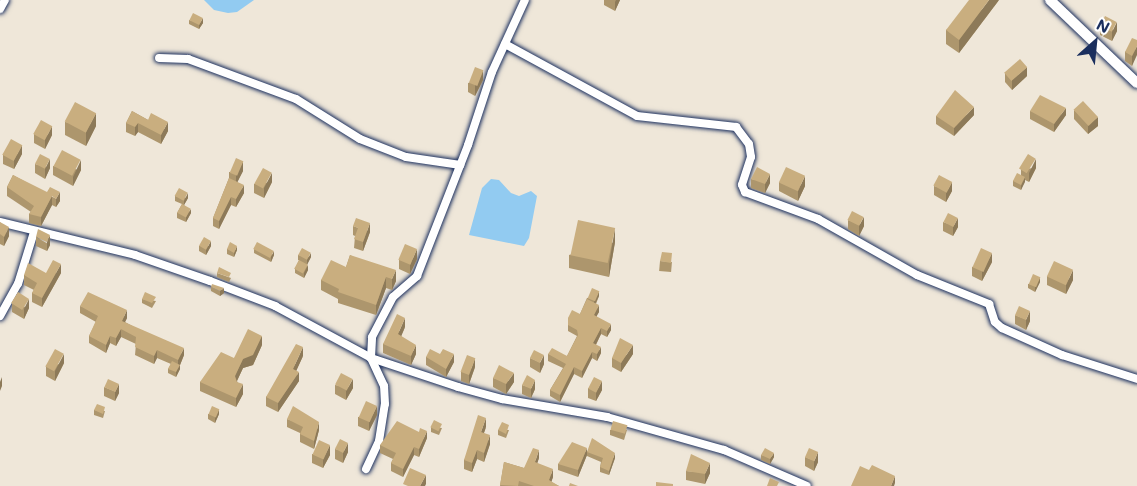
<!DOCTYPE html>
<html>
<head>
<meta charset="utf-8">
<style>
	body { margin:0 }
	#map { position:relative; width:1137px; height:486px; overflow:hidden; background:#efe7d9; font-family:Mali,sans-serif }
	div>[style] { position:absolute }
	.water>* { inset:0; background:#92cbf1 }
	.roads { filter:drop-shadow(0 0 2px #1b2f5e) drop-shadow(0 0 2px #1b2f5e) }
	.street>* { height:8px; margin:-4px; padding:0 4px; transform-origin:4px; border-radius:4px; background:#fff }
	.secondary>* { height:10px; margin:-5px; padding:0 5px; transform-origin:5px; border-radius:5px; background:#fff }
	.wall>* { inset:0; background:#ad966d; transform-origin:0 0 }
	.shaded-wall>* { inset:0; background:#8d7a59 }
	.building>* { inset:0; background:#c9ae7f; transform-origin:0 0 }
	span { translate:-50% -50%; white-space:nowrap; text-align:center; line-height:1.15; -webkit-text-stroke:4.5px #fff; paint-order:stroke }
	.north { position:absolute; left:1065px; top:12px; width:60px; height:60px; -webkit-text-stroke:4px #fff; paint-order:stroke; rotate:27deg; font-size:16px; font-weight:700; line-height:24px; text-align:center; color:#1b2f5e }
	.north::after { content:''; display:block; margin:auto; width:21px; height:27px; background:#1b2f5e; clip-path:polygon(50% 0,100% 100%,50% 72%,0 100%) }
</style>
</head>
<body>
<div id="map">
	<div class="water">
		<i style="clip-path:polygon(204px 0,254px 0,237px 12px,228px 13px,214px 10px)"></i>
		<i style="clip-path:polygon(491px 179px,499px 180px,511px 193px,519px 196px,531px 191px,537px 196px,529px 238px,524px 246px,469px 235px,482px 188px)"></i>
	</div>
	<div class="roads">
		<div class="street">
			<i style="left:0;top:9px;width:10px;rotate:-61deg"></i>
			<i style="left:505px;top:44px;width:150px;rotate:28.6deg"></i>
			<i style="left:637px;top:116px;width:100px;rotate:6.3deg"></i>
			<i style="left:736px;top:127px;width:21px;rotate:53deg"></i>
			<i style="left:749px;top:144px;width:13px;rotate:81deg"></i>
			<i style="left:751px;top:157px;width:29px;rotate:108deg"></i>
			<i style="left:742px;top:185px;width:8px;rotate:67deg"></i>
			<i style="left:745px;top:192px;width:78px;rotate:20.3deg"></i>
			<i style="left:818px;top:219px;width:114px;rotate:29.5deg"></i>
			<i style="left:917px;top:275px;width:78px;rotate:21.9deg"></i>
			<i style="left:989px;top:304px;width:19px;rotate:72deg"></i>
			<i style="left:995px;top:322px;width:9px;rotate:41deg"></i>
			<i style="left:1002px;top:328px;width:66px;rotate:24.2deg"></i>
			<i style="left:1062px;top:355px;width:79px;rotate:17.7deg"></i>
			<i style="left:159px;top:58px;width:29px;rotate:2deg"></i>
			<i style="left:188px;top:59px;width:115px;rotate:20.3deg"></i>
			<i style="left:296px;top:99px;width:75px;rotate:32deg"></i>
			<i style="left:360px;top:139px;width:49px;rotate:21.4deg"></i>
			<i style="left:406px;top:157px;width:55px;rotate:8.4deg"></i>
			<i style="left:0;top:222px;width:139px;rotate:13.7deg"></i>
			<i style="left:135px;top:255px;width:79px;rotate:19.1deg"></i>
			<i style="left:210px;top:281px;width:70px;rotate:21deg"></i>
			<i style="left:275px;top:306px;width:109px;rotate:28.4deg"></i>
			<i style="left:371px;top:358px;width:92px;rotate:18.4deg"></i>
			<i style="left:458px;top:387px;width:46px;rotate:15.3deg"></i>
			<i style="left:502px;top:399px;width:107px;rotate:9.7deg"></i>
			<i style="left:607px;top:417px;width:122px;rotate:15.8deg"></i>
			<i style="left:724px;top:450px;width:90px;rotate:23.4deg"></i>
			<i style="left:0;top:316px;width:37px;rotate:-61deg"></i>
			<i style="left:18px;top:284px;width:54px;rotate:-72.9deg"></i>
			<i style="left:366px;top:469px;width:31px;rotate:-65deg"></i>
			<i style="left:379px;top:441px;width:37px;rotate:-81deg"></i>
			<i style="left:385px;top:404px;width:18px;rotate:-93deg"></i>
			<i style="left:384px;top:386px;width:31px;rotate:-115deg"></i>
			<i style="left:371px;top:358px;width:21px;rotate:-87deg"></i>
			<i style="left:372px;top:337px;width:45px;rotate:-62.3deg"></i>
			<i style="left:393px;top:297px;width:32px;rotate:-41deg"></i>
			<i style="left:417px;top:276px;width:141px;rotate:-68.7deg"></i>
			<i style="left:468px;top:145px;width:77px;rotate:-71.8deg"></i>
			<i style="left:492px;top:72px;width:79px;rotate:-65.4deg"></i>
		</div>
		<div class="secondary">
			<i style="left:1050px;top:0;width:120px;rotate:43.7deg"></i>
		</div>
	</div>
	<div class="wall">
		<i style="clip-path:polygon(604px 0,620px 0,615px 11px,604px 5px)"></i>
		<i style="clip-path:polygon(999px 0,959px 53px,946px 44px,946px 30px)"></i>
		<i style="clip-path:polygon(189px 20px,203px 23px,199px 29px,189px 24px)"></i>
		<i style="clip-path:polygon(1100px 26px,1117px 31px,1112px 41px,1100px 35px)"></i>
		<i style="clip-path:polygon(1137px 40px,1132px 66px,1125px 61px,1125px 52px)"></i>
		<i style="clip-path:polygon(1005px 73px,1027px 76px,1012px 90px,1005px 82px)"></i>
		<i style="clip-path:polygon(483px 80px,475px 96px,468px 92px,468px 83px)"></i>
		<i style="clip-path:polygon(1074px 110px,1098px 126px,1088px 134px,1074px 119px)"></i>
		<i style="clip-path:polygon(132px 111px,168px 131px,161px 144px,138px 132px,135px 136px,126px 132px,126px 123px)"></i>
		<i style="clip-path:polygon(1030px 111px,1066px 115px,1054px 132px,1030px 119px)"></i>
		<i style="clip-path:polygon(974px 115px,954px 136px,936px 124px,936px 116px)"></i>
		<i style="clip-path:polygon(65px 122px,96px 126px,86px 146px,65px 135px)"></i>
		<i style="clip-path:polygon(34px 134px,52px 135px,45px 149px,34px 143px)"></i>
		<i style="clip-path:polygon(22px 154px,14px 169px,3px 164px,3px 155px)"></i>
		<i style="clip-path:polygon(35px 164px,50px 168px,45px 179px,35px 173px)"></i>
		<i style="clip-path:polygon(53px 166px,81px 170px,73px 186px,53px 175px)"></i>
		<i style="clip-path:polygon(1036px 168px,1029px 182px,1025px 180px,1021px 190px,1013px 186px,1013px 181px,1021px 175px,1021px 169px)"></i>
		<i style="clip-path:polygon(243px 171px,237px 182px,244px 193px,236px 207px,231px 205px,219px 229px,213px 226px,213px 218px,229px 178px,229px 172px)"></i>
		<i style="clip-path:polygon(13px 175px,60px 201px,56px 207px,52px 205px,41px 226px,29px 223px,29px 214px,31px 212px,7px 196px,7px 187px)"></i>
		<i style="clip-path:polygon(751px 179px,770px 183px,765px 193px,751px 188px)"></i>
		<i style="clip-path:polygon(272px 182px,264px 198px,254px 193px,254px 184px)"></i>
		<i style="clip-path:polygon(779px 182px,805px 186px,798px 201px,779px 191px)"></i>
		<i style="clip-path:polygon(934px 186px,952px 191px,946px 202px,934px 195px)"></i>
		<i style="clip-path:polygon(175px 196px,188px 198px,184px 205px,191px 213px,186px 222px,177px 218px,177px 213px,182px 204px,175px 201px)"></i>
		<i style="clip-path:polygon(848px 220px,864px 226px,859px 236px,848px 229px)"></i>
		<i style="clip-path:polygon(0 222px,9px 236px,4px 246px,0 244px)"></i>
		<i style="clip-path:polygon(943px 222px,958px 227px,953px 236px,943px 231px)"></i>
		<i style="clip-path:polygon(353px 226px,370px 232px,363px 251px,354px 248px,355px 236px,353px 235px)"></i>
		<i style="clip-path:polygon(36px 237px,50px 245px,47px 251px,36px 246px)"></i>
		<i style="clip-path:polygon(615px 242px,609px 277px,569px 268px,569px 255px)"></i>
		<i style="clip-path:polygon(199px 246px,211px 246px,206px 255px,199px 251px)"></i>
		<i style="clip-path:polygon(227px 249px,237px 250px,234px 257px,227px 254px)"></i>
		<i style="clip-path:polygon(254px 249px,274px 255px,271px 262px,254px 253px)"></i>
		<i style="clip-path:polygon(298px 255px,311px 257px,307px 264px,308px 270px,304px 278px,295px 273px,295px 269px,299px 260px,298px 260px)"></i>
		<i style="clip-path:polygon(350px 255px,396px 281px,392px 290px,386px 288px,376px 315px,338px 303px,338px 299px,321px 290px,321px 280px,346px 267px)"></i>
		<i style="clip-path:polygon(417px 259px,410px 274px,399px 269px,399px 260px)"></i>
		<i style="left:660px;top:261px;width:12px;height:10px;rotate:5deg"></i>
		<i style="clip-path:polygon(992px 262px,982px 281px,972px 276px,972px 267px)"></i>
		<i style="clip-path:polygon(46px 273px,61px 273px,42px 307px,32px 302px,32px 293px,34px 290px,24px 285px,24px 275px)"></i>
		<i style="clip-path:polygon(217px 273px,231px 278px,229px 282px,217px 277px)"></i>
		<i style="clip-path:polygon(1047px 276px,1073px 280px,1066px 294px,1047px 285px)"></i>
		<i style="clip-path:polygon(1040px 282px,1035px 292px,1028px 288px,1028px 284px)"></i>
		<i style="clip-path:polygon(211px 287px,224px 293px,220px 296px,211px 291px)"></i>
		<i style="clip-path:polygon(599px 296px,596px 304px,599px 312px,596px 316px,611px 330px,607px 337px,601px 334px,596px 345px,601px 353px,597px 361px,592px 358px,582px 378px,574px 374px,560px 402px,550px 396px,550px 390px,563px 368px,548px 361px,548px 354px,567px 356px,577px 336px,568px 331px,568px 318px,580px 314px,587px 298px)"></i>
		<i style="clip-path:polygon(142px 299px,156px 301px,152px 308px,142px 303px)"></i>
		<i style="clip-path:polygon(12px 303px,29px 308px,24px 319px,12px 312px)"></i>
		<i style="clip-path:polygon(80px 306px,127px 318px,125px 322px,184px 355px,180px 365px,180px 369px,176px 377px,168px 373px,168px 369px,171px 364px,157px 358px,154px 364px,135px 355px,136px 344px,121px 337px,116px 346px,110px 343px,106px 353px,89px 343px,89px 336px,96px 322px,80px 313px)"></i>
		<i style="clip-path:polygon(1015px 315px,1030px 321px,1026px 330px,1015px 324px)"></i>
		<i style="clip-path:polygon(405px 327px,401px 336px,416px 354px,411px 365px,383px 353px,383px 344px)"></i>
		<i style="clip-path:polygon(262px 345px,253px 365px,243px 368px,237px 381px,243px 394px,236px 407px,200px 391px,200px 382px,234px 358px)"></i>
		<i style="clip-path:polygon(440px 354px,454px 362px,446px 377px,426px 365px,426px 357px)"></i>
		<i style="clip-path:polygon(633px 354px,621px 372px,612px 367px,612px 358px)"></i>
		<i style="clip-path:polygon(303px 356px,296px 371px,299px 381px,278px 412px,266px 406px,266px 397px)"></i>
		<i style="clip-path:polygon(530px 358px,544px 364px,540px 373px,530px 367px)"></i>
		<i style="clip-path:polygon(64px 363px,55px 381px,46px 376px,46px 367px)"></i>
		<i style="clip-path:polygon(475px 367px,469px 384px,461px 381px,461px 372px)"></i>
		<i style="clip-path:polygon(493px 378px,514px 382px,506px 394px,493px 387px)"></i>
		<i style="clip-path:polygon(335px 385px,353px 388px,346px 400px,335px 394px)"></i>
		<i style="clip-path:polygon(522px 385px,535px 389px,531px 398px,522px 394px)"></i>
		<i style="clip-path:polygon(104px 387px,119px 393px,115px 401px,104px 396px)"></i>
		<i style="clip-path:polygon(588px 388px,602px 390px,596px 401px,588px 398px)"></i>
		<i style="clip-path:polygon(94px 410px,105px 411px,103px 418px,94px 415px)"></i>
		<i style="clip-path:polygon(208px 414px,219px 414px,215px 423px,208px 419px)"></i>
		<i style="clip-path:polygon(377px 415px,369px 431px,358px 426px,358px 417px)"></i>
		<i style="clip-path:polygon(287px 419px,319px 430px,314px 449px,300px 442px,300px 433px,287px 427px)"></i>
		<i style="clip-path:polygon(431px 427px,442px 428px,439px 435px,431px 432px)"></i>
		<i style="clip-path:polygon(486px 427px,484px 433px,490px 444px,484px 462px,477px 459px,472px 472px,464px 469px,464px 460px)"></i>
		<i style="clip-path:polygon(498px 430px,509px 430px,506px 438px,498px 435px)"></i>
		<i style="clip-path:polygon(610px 430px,627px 430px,624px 440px,610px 435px)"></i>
		<i style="clip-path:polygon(427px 438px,419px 457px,414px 455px,403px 477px,391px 471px,391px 463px,393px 459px,380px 453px,380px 445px)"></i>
		<i style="clip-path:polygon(335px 449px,348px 452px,343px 463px,335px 459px)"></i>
		<i style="clip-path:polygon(587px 451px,615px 458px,609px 475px,600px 472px,600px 467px,601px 462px,587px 456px,587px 455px,578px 477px,558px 470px,558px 464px)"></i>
		<i style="clip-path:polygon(312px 454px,330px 455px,323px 468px,312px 463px)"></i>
		<i style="clip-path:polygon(761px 455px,774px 457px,770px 464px,761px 460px)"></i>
		<i style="clip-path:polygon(805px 457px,818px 462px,814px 471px,805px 466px)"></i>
		<i style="clip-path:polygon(539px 458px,537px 463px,553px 477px,551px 482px,559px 486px,500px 486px,504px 462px,524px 468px)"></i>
		<i style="clip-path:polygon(686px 471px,710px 473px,705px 484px,686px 480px)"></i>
	</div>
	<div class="shaded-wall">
		<i style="clip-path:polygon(616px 0,620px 0,615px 11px,615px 2px)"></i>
		<i style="clip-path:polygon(989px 0,999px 0,959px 53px,959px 40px)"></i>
		<i style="clip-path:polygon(203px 18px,203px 23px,199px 29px,199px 25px)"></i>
		<i style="clip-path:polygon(1117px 22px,1117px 31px,1112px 41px,1112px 32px)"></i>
		<i style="clip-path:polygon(1137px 46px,1137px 55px,1132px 66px,1132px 56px)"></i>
		<i style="clip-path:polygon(1027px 67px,1027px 76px,1012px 90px,1012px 80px)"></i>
		<i style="clip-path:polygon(483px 70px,483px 80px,475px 96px,475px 86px)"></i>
		<i style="clip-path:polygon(974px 107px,974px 115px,954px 136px,954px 128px)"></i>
		<i style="clip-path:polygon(1066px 108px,1066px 115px,1054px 132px,1054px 124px)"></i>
		<i style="clip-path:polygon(96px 113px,96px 126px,86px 146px,86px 132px)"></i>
		<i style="clip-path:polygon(1098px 117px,1098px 126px,1088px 134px,1088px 125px)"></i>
		<i style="clip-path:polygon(168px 122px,168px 131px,161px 144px,161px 135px)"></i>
		<i style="clip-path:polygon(138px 123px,138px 132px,135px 136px,135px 127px)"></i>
		<i style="clip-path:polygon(52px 126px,52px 135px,45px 149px,45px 140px)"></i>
		<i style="clip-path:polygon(22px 145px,22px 154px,14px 169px,14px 160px)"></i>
		<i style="clip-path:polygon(50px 159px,50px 168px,45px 179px,45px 169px)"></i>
		<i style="clip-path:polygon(1036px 159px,1036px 168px,1029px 182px,1029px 173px)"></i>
		<i style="clip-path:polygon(81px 160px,81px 170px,73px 186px,73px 177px)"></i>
		<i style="clip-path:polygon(243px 161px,243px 171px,236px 185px,236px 175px)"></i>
		<i style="clip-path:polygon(272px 173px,272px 182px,264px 198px,264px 188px)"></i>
		<i style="clip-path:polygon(770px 174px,770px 183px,765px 193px,765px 184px)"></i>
		<i style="clip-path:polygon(805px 176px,805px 186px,798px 201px,798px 191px)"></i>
		<i style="clip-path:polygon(1025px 177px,1025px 182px,1021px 190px,1021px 186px)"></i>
		<i style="clip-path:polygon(952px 182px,952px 191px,946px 202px,946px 193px)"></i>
		<i style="clip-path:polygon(244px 185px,244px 193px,236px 207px,236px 199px)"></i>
		<i style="clip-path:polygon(60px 192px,60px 201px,56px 207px,56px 199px)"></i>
		<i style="clip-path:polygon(188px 193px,188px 198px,184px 205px,184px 201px)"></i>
		<i style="clip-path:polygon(52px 196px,52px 205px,41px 226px,41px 217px)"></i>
		<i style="clip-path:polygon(231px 197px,231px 205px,219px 229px,219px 221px)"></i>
		<i style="clip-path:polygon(191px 209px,191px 213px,186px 222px,186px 217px)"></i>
		<i style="clip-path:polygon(864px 217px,864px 226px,859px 236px,859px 226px)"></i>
		<i style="clip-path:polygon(958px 218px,958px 227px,953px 236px,953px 227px)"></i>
		<i style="clip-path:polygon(370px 223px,370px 232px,363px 251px,363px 242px)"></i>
		<i style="clip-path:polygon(9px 227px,9px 236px,4px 246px,4px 237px)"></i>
		<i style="clip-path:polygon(615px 228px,615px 242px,609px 277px,609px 264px)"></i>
		<i style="clip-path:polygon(50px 235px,50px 245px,47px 251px,47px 242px)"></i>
		<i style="clip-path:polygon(211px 241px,211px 246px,206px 255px,206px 250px)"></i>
		<i style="clip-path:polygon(237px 246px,237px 250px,234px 257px,234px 253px)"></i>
		<i style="clip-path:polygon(417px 249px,417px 259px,410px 274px,410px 265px)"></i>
		<i style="clip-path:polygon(274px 251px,274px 255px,271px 262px,271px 257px)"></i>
		<i style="clip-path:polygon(311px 253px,311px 257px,307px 265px,307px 260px)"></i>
		<i style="clip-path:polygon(992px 253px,992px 262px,982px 281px,982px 272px)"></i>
		<i style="clip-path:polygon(61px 264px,61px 273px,42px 307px,42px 298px)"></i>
		<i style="clip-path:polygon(308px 265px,308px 270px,304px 278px,304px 273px)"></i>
		<i style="clip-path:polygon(396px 270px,396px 281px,392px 290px,392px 279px)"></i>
		<i style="clip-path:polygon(1073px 270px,1073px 280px,1066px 294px,1066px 285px)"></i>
		<i style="clip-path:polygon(386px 277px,386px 288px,376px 315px,376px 305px)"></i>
		<i style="clip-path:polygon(1040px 277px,1040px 282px,1035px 292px,1035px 287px)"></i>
		<i style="clip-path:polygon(224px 288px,224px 293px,220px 296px,220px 291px)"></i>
		<i style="clip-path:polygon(599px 291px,599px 296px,594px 306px,594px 302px)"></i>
		<i style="clip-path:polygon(29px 299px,29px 308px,24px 319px,24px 309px)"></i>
		<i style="clip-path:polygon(599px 305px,599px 312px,594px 321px,594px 315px)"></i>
		<i style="clip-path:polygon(127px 310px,127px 318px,122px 328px,122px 321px)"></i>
		<i style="clip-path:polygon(1030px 311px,1030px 321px,1026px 330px,1026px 320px)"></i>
		<i style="clip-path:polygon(405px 318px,405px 327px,398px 344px,398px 334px)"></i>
		<i style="clip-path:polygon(611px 324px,611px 330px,607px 337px,607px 331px)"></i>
		<i style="clip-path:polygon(601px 328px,601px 334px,593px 350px,593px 343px)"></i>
		<i style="clip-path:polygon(121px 329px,121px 337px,116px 346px,116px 338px)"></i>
		<i style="clip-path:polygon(110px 336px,110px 343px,106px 353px,106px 345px)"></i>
		<i style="clip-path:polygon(262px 336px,262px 345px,253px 365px,243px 368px,235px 385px,235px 376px,243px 359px)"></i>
		<i style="clip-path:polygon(416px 345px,416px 354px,411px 365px,411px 356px)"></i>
		<i style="clip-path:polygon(633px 345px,633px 354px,621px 372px,621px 363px)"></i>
		<i style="clip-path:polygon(303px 347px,303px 356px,293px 378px,293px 369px)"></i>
		<i style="clip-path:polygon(601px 347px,601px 353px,597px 361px,597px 354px)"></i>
		<i style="clip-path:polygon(184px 348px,184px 355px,180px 365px,180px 369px,176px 377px,176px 372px,178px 367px,178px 360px)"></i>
		<i style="clip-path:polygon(157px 350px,157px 358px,154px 364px,154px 356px)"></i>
		<i style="clip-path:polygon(592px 352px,592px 358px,582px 378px,582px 371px)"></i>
		<i style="clip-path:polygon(64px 354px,64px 363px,55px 381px,55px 371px)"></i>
		<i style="clip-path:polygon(454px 354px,454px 362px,446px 377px,446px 369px)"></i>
		<i style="clip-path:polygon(544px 355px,544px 364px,540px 373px,540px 363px)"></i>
		<i style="clip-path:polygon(475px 358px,475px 367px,469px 384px,469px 375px)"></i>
		<i style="clip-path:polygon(574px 367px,574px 374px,560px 402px,560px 395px)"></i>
		<i style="clip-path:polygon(299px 372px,299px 381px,278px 412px,278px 403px)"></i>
		<i style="clip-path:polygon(514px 373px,514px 382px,506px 394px,506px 384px)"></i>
		<i style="clip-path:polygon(2px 377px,2px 386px,0 391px,0 382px)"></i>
		<i style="clip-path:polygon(353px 379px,353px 388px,346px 400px,346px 391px)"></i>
		<i style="clip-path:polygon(535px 380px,535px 389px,531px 398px,531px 389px)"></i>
		<i style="clip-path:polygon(602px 381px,602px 390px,596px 401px,596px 392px)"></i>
		<i style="clip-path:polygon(119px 384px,119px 393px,115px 401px,115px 392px)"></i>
		<i style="clip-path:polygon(243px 384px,243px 394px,236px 407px,236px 398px)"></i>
		<i style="clip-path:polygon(377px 406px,377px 415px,369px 431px,369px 422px)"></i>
		<i style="clip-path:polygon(219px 409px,219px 414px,215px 423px,215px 418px)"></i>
		<i style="clip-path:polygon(486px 418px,486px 427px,481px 441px,481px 432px)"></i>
		<i style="clip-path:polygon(319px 422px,319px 430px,314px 449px,314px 441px)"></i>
		<i style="clip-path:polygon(427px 431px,427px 438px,419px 457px,419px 449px)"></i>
		<i style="clip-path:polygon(490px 435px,490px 444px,484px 462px,484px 453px)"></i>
		<i style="clip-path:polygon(348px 443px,348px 452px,343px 463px,343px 453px)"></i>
		<i style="clip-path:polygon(330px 445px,330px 455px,323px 468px,323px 459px)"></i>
		<i style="clip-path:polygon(414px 447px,414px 455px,403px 477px,403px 469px)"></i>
		<i style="clip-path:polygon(587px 448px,587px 455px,578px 477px,578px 470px)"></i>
		<i style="clip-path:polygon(477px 450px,477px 459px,472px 472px,472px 463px)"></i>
		<i style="clip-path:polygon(539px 450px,539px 458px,535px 470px,535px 462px)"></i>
		<i style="clip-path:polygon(818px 452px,818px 462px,814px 471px,814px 462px)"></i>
		<i style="clip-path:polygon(615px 453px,615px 458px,609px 475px,609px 471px)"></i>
		<i style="clip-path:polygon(774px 453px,774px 457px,770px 464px,770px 459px)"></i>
		<i style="clip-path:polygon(710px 463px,710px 473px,705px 484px,705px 474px)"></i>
		<i style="clip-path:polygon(553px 469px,553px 477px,550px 486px,549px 480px)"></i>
		<i style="clip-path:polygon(426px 475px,426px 484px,425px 486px,420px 486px)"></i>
		<i style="clip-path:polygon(895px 476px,895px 483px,894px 486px,891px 486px)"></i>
	</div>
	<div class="building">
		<i style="clip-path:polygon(969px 0,989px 0,959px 40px,946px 30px)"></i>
		<i style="left:193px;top:13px;width:11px;height:8px;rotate:27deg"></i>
		<i style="left:1105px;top:16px;width:13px;height:11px;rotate:27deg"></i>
		<i style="clip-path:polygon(1132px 38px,1137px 40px,1137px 46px,1132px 56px,1125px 52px)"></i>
		<i style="left:1020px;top:59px;width:11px;height:21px;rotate:49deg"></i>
		<i style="left:475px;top:67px;width:9px;height:17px;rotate:21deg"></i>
		<i style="clip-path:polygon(955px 90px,974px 107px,954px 128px,936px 116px)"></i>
		<i style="clip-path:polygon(1040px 95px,1066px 108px,1054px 124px,1030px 111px)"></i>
		<i style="left:1083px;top:101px;width:22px;height:13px;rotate:47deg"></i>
		<i style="left:75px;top:102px;width:24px;height:22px;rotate:28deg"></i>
		<i style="clip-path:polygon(132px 111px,148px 120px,151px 113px,168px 122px,161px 135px,138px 123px,135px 127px,126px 123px)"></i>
		<i style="left:41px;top:120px;width:13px;height:16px;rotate:29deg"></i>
		<i style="left:11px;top:139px;width:13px;height:18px;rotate:29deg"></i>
		<i style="left:62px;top:150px;width:21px;height:18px;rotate:28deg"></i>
		<i style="left:40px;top:154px;width:11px;height:11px;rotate:27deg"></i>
		<i style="left:1028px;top:154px;width:9px;height:17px;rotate:32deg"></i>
		<i style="left:236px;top:158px;width:8px;height:16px;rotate:23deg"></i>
		<i style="clip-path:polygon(757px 167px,770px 174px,765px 184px,751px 179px)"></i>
		<i style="left:786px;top:167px;width:21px;height:17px;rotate:25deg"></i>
		<i style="left:263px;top:168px;width:10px;height:18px;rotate:29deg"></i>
		<i style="left:1017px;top:173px;width:9px;height:9px;rotate:27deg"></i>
		<i style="clip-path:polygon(13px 175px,47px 192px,50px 187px,60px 192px,56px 199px,52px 196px,41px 217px,29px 214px,34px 206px,7px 187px)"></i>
		<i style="left:939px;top:175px;width:15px;height:12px;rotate:28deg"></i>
		<i style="clip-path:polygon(229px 178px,244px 185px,236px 199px,231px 197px,219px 221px,213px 218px)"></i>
		<i style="left:179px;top:188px;width:10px;height:9px;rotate:29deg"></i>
		<i style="left:182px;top:204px;width:10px;height:10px;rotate:29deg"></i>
		<i style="left:852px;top:211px;width:13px;height:10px;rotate:27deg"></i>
		<i style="left:948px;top:213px;width:11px;height:10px;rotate:27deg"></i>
		<i style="clip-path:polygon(356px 218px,370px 223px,363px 242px,354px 239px,358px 228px,353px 226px)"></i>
		<i style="left:578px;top:220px;width:38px;height:36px;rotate:12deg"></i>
		<i style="clip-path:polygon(0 222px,9px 227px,4px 237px,0 234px)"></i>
		<i style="clip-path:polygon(38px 229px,50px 235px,47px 242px,36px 237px)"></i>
		<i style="left:204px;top:237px;width:8px;height:10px;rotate:30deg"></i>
		<i style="clip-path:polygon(230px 242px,237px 246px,234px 253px,227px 249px)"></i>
		<i style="left:257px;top:242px;width:19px;height:8px;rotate:28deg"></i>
		<i style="left:405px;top:244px;width:13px;height:17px;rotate:23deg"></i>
		<i style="left:302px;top:248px;width:10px;height:8px;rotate:29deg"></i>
		<i style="left:981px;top:248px;width:12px;height:21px;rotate:24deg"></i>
		<i style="clip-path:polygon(662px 252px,672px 253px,671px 263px,660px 261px)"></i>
		<i style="clip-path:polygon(350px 255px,396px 270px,392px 279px,386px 277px,376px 305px,338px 292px,339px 289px,321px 280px,331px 260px,346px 267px)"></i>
		<i style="clip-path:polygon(53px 260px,61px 264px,42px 298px,32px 293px,37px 283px,24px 275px,28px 263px,46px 273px)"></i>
		<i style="left:299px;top:260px;width:10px;height:10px;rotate:29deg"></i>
		<i style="left:1054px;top:261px;width:21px;height:17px;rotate:25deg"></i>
		<i style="clip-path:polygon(219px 267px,231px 273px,229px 277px,217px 273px)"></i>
		<i style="left:1033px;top:274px;width:8px;height:11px;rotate:23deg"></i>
		<i style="clip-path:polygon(212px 284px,224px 288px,220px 291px,211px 287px)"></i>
		<i style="left:592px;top:288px;width:8px;height:11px;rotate:23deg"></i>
		<i style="left:18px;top:292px;width:13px;height:13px;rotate:32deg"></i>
		<i style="clip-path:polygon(88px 292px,127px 310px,122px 321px,184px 348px,178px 360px,157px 350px,154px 356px,135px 347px,136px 337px,121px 329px,116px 338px,110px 336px,106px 345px,89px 336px,98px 316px,80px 306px)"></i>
		<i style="clip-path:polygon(145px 292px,156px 297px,152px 303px,142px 299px)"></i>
		<i style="clip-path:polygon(587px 299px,599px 305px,594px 315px,611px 324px,607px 331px,601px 328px,593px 343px,601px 347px,597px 354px,592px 352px,582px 371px,574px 367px,560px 395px,550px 390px,566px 364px,548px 354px,552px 348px,567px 356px,578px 335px,577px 330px,568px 325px,568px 318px,572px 310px,580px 314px)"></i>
		<i style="left:1019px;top:306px;width:12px;height:10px;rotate:24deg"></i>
		<i style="clip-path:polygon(397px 314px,405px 318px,398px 334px,416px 345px,411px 356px,383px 344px)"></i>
		<i style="clip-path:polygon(248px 329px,262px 336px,253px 355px,243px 359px,235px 376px,237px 382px,243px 384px,236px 398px,200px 382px,221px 352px,234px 358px)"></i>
		<i style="clip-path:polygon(620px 338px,633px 345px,621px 363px,612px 358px)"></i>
		<i style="clip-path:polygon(296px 344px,303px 347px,293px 369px,299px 372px,278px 403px,266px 397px)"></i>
		<i style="left:55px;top:349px;width:10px;height:20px;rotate:29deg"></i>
		<i style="clip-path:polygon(430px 349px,440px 354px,443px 349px,454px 354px,446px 369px,426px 357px)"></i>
		<i style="left:534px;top:350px;width:11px;height:9px;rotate:27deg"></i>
		<i style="left:467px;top:355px;width:9px;height:18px;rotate:21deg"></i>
		<i style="clip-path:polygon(172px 361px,180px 365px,176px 372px,168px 369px)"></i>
		<i style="clip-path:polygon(499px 365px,514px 373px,506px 384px,493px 378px)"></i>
		<i style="left:341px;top:373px;width:13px;height:13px;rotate:27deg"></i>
		<i style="clip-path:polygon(527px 375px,535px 380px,531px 389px,522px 385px)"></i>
		<i style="left:594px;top:377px;width:9px;height:13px;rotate:27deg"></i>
		<i style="left:108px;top:379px;width:12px;height:9px;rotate:24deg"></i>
		<i style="left:366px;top:401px;width:12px;height:18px;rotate:24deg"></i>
		<i style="clip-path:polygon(97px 404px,105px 407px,103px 414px,94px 410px)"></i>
		<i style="left:212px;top:406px;width:8px;height:9px;rotate:23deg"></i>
		<i style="clip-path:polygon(293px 406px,319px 422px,314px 441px,300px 434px,303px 427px,287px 419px)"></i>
		<i style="clip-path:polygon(478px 415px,486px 418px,481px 432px,490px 435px,484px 453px,477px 450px,472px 463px,464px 460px)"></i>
		<i style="left:434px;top:420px;width:9px;height:8px;rotate:27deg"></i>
		<i style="clip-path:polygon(397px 421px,419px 432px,420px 428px,427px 431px,419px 449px,414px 447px,403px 469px,391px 463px,396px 453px,380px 445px)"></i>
		<i style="left:613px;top:421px;width:15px;height:9px;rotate:16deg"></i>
		<i style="clip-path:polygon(502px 422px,509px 425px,506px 434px,498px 430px)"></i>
		<i style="clip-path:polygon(592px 438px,615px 453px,609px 471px,600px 467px,603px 458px,587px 452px)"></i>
		<i style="left:340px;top:439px;width:9px;height:11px;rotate:27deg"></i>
		<i style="left:319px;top:440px;width:12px;height:16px;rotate:24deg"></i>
		<i style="clip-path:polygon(572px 442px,587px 448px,578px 470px,558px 464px)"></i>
		<i style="clip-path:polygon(533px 448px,539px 450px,535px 462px,553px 469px,549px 480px,559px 486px,534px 486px,519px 481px,518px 486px,500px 485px,504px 462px,524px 468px)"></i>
		<i style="clip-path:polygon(765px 448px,774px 453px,770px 459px,761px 455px)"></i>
		<i style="left:809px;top:448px;width:10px;height:10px;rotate:24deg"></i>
		<i style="clip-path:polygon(691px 454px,710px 463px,705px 474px,686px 471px)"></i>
		<i style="clip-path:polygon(872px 465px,895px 476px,891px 486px,851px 486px,860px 466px,869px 470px)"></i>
		<i style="clip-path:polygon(410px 468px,426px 475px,420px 486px,408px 486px,403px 484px)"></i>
		<i style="clip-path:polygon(770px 478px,779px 482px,777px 486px,767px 486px)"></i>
		<i style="clip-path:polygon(656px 482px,673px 484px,673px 486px,656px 486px)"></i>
		<i style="clip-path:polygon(570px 483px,578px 486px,569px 486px)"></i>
	</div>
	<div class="north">N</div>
</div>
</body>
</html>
